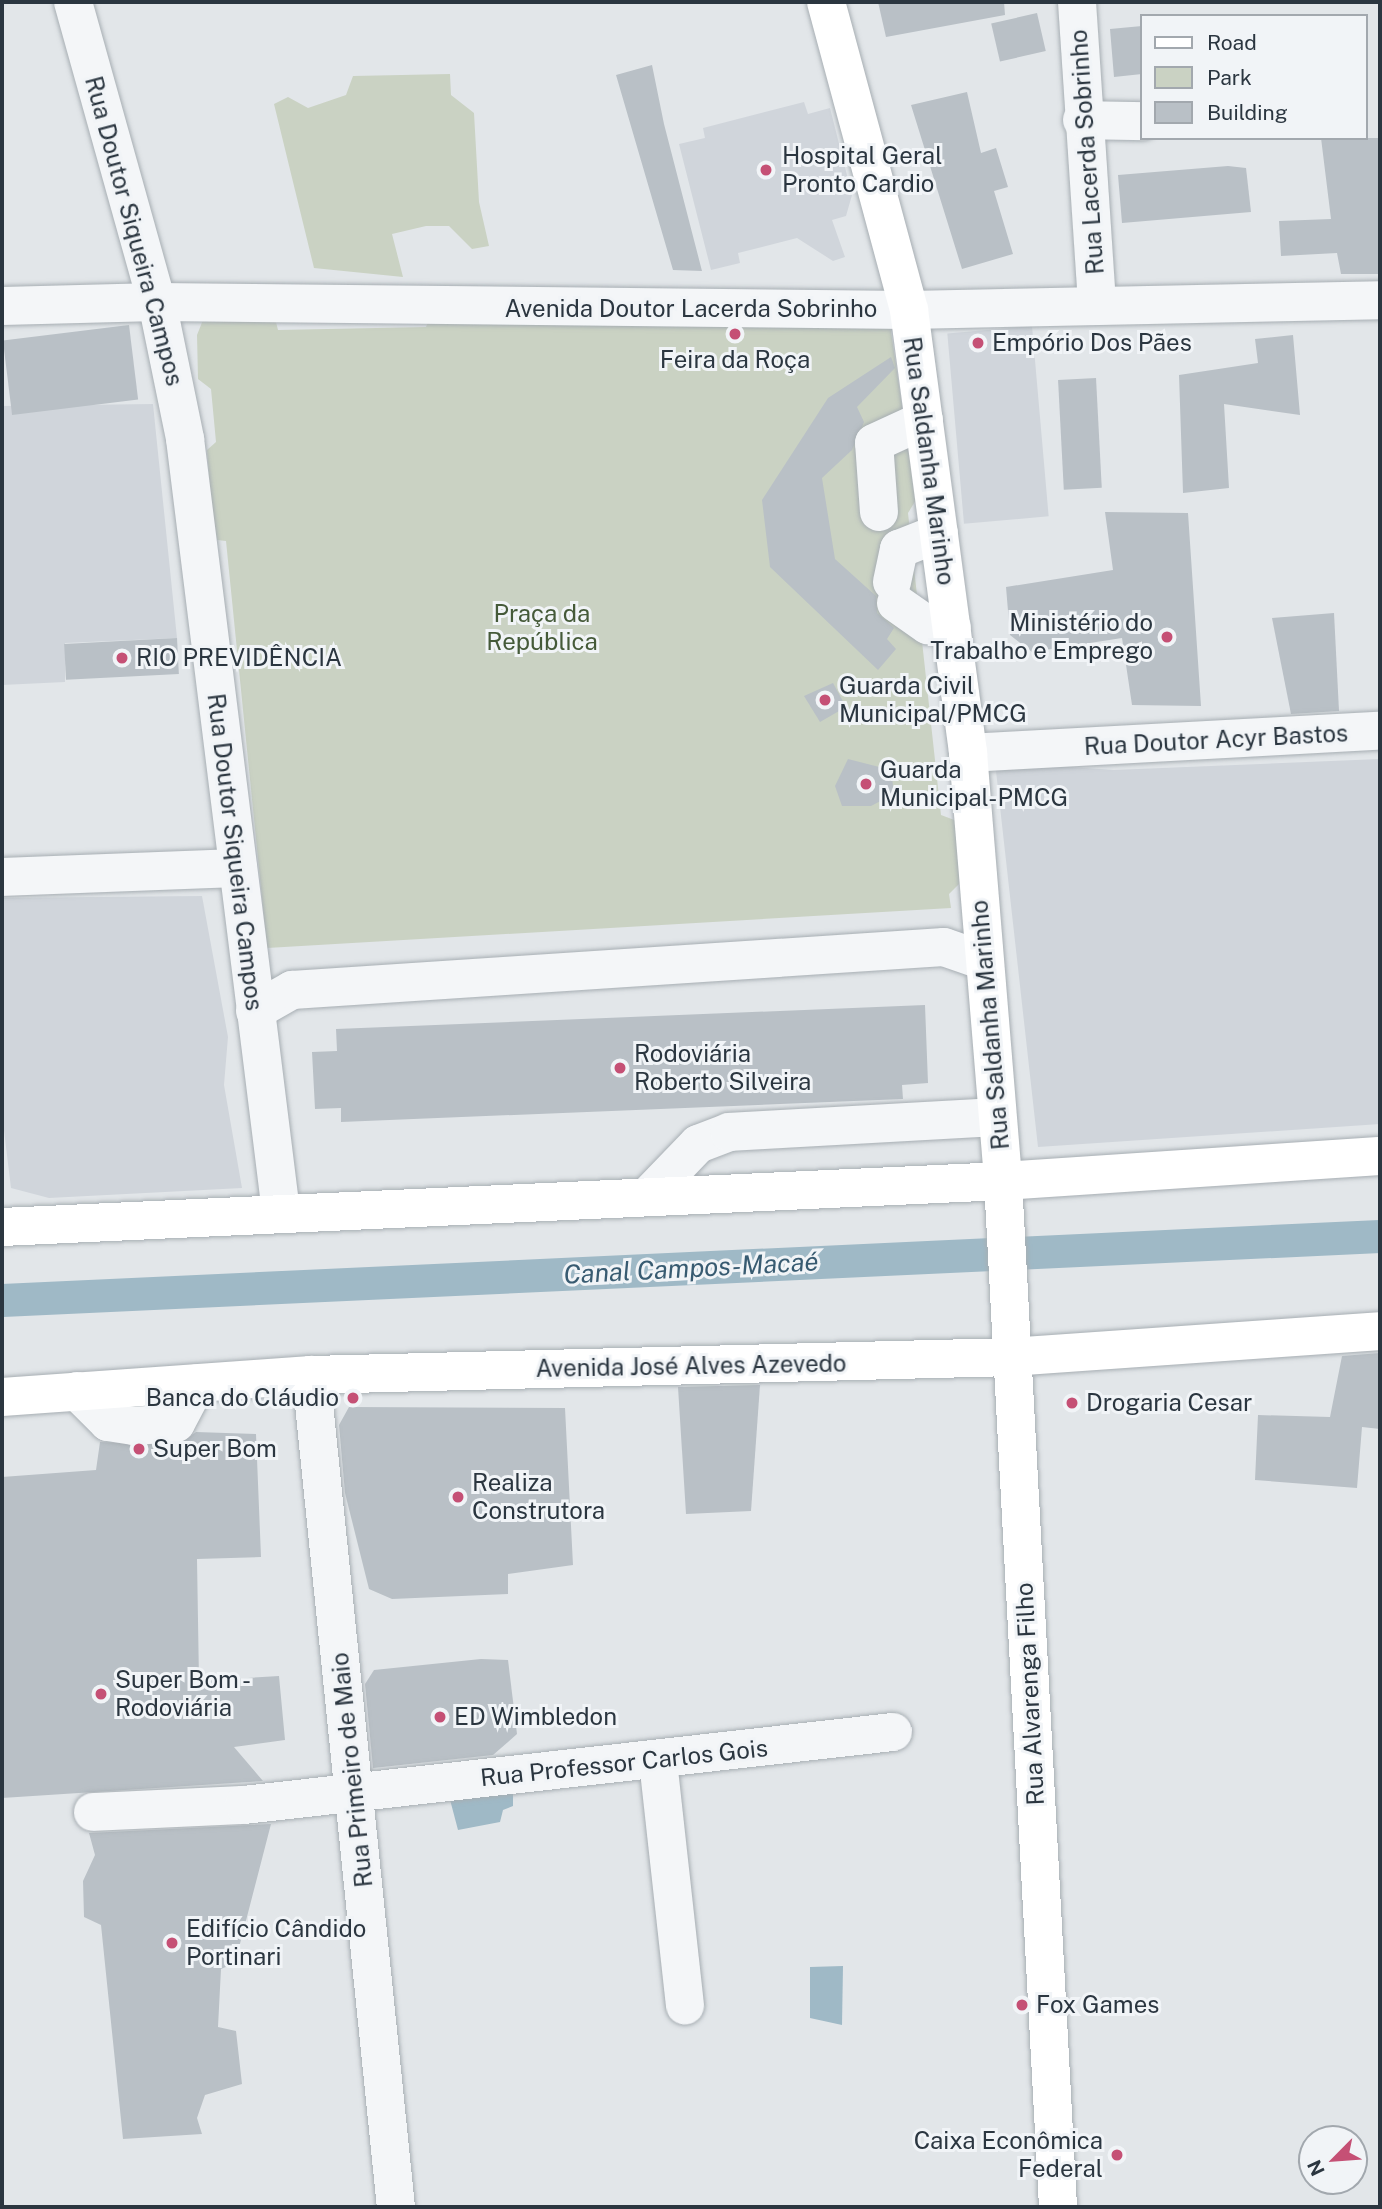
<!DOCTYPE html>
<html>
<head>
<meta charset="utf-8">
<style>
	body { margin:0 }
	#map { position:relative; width:1382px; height:2209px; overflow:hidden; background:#e2e6e9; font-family:"Public Sans",sans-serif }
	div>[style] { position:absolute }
	.built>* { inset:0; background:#d0d5db; transform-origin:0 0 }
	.green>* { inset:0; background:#cad2c3 }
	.water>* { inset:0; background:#9fb9c6 }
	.canal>* { height:33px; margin:-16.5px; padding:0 16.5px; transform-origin:16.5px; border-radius:16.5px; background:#9fb9c6 }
	.building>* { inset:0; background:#b9c0c6; transform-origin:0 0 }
	.roads { filter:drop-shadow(0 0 2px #a7aeb3) drop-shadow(0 0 2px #a7aeb3) }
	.minor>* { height:38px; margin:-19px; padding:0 19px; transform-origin:19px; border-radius:19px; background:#f4f6f8 }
	.major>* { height:38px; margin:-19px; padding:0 19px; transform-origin:19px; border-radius:19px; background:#fff }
	.dots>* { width:19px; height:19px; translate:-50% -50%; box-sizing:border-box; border:4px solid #f1f4f7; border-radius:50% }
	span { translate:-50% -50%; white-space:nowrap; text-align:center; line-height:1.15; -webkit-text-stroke:6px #f1f4f7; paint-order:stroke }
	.street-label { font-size:24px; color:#2b3640 }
	.poi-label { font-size:24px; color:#2b3640 }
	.left { translate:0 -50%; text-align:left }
	.right { translate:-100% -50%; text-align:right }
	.park-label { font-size:24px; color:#455a39 }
	.water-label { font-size:26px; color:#385b71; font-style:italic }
	.frame { position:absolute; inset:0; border:4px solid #2b3640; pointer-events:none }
	.legend { position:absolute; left:1140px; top:14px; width:228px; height:126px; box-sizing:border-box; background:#f1f4f7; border:2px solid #a2a8ae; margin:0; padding:9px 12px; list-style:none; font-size:21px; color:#2b3640 }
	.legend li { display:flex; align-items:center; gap:14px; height:35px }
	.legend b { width:35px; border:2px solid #a2a8ae }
	.north { position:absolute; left:1298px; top:2125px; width:70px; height:70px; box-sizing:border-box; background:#f1f4f7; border:2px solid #a2a8ae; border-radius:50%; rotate:245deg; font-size:19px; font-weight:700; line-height:28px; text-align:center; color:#2b3640 }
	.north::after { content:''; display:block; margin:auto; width:24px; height:32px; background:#c55075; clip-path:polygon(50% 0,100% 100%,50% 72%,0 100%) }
</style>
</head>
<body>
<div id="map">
	<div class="built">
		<i style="clip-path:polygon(804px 102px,808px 114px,830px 108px,852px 195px,846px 216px,832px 220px,845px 257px,833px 261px,797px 238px,738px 253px,740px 263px,711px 270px,679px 144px,705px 138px,703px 128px)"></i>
		<i style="left:1032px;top:326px;width:191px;height:85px;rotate:85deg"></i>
		<i style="clip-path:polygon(153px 404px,177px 638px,65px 643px,65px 682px,2px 685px,2px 406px)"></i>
		<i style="clip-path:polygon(1380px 759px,1380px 1124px,1038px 1147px,995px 762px,1114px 770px)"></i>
		<i style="clip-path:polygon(202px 896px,228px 1037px,224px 1085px,242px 1188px,49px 1198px,11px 1188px,2px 1114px,2px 898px)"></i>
	</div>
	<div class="green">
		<i style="clip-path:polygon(450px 74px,451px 95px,474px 113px,479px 202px,489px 246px,472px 249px,449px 226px,426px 226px,392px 234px,403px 277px,314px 268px,274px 104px,288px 97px,308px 108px,346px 95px,353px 76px)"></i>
		<i style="clip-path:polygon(430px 317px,890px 325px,916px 500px,908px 513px,941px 815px,957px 821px,962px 881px,949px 894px,951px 908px,267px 948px,226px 541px,217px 540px,211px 501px,207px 450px,216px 442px,211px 389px,198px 379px,197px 335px,203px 320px,275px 318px,278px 330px,426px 327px)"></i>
	</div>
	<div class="water">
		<i style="clip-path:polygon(513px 1786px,513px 1806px,503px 1810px,500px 1822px,458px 1830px,448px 1792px)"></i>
		<i style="clip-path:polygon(843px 1966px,842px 2025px,810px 2018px,810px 1967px)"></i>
	</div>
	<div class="canal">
		<i style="left:2px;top:1300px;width:1379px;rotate:-2.66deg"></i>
	</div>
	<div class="building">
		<i style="clip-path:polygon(878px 2px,1004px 2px,1005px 15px,886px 37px)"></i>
		<i style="left:1037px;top:13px;width:39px;height:47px;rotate:77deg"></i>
		<i style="clip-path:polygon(1142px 26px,1142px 74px,1114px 77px,1110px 29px)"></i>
		<i style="clip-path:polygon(652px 65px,664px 124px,702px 271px,673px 270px,616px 75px)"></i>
		<i style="clip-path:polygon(967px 92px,981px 153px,996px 148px,1008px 187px,994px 191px,1013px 254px,962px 269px,911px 105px)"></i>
		<i style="clip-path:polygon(1321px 138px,1380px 138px,1380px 274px,1341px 274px,1337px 253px,1281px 256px,1279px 221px,1331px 219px)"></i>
		<i style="clip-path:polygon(1228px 166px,1246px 168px,1251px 212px,1122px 223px,1118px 175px)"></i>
		<i style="left:129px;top:325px;width:75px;height:127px;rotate:83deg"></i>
		<i style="clip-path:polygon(1293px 335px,1300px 415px,1224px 404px,1229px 488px,1183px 493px,1179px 375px,1258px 363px,1255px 339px)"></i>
		<i style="clip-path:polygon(891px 357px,895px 368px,857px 407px,864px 422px,852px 450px,822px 478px,835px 559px,876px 596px,877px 613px,894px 628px,887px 639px,896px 649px,878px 670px,770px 567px,762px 500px,828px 398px)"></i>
		<i style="left:1096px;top:378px;width:110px;height:38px;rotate:87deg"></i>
		<i style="clip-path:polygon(1105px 512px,1188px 513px,1201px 706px,1132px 705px,1122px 638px,1032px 652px,1010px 635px,1006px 587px,1113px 570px)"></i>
		<i style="clip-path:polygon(1334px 613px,1339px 711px,1291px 714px,1272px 618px)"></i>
		<i style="left:177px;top:638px;width:36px;height:113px;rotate:87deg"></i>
		<i style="clip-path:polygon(833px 683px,846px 707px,820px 722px,804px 696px)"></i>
		<i style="clip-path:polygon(848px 759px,891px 770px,894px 794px,871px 806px,842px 806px,835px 786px)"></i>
		<i style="clip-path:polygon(925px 1005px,928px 1083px,902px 1085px,903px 1099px,341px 1122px,341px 1108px,315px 1109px,312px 1052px,337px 1051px,336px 1029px)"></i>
		<i style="clip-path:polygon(1380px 1353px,1380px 1429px,1362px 1427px,1357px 1488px,1255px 1480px,1258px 1415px,1330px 1417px,1342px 1356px)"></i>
		<i style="clip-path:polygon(760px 1385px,751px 1511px,686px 1514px,678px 1387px)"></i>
		<i style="clip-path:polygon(349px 1407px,565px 1408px,573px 1565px,508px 1574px,508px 1594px,392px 1599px,369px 1589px,345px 1493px,339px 1425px)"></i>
		<i style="clip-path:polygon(196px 1432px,256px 1434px,261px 1557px,197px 1559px,199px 1681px,279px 1676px,285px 1740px,234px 1747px,263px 1781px,2px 1798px,2px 1477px,96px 1470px,100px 1442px,178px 1445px)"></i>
		<i style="clip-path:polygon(481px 1659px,508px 1660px,517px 1734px,493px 1755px,373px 1768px,365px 1684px,374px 1670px)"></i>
		<i style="clip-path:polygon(271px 1824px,235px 1963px,221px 1969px,218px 2027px,236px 2031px,242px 2084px,205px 2095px,197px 2118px,202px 2134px,123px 2139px,101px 1925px,84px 1917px,83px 1881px,95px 1855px,89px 1833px)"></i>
	</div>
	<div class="roads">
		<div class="minor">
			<i style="left:73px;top:2px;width:312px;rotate:74.4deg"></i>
			<i style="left:157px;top:302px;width:140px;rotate:78.4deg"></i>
			<i style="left:185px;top:439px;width:779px;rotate:82.92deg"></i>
			<i style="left:1077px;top:2px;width:302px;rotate:86.2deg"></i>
			<i style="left:1082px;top:120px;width:60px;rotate:1deg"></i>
			<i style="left:2px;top:306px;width:155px;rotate:-1.5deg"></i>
			<i style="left:157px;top:302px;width:752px;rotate:0.61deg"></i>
			<i style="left:909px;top:310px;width:471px;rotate:-1.2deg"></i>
			<i style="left:879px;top:512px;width:69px;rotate:-94.1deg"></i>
			<i style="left:874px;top:443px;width:55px;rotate:-24.7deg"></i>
			<i style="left:892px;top:582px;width:34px;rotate:-78deg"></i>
			<i style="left:899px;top:549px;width:43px;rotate:-21.8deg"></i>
			<i style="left:896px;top:603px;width:39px;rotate:35deg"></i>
			<i style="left:928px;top:625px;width:24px;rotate:5deg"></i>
			<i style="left:968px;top:753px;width:413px;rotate:-3.1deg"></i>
			<i style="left:2px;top:877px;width:236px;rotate:-2.2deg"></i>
			<i style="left:255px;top:1011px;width:43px;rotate:-29.6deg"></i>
			<i style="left:292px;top:990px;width:653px;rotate:-3.77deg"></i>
			<i style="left:944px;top:947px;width:42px;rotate:19.3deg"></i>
			<i style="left:648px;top:1196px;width:72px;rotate:-46.1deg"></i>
			<i style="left:698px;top:1144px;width:33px;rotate:-21deg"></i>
			<i style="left:729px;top:1132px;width:267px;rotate:-3.2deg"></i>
			<i style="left:311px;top:1375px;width:836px;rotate:84.17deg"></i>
			<i style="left:77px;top:1391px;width:44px;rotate:45deg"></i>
			<i style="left:108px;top:1422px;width:26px;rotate:9deg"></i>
			<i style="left:134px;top:1426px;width:42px;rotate:-4.1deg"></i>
			<i style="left:176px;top:1423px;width:45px;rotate:-62.3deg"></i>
			<i style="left:658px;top:1761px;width:246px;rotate:83.7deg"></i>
			<i style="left:93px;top:1812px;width:151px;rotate:-2.7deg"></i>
			<i style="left:244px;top:1805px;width:653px;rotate:-6.42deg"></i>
		</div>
		<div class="major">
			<i style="left:826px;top:2px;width:319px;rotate:74.9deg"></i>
			<i style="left:909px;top:310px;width:447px;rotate:82.4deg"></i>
			<i style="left:968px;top:753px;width:429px;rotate:85.3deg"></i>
			<i style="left:1003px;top:1181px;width:1027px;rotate:86.93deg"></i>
			<i style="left:2px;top:1227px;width:1002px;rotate:-2.63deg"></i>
			<i style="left:1003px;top:1181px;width:378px;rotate:-3.8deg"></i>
			<i style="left:2px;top:1397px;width:310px;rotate:-4.1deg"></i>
			<i style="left:311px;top:1375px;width:700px;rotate:-1.47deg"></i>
			<i style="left:1011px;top:1357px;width:370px;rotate:-4deg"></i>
		</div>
	</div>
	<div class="dots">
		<i style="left:766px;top:170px;background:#c55075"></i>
		<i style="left:735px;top:334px;background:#c55075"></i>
		<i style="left:978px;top:343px;background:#c55075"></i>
		<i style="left:1167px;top:637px;background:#c55075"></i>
		<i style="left:122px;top:658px;background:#c55075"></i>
		<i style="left:825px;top:700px;background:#c55075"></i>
		<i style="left:866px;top:784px;background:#c55075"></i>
		<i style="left:620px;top:1068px;background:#c55075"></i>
		<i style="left:353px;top:1398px;background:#c55075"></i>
		<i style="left:1072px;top:1403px;background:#c55075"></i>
		<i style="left:139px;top:1449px;background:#c55075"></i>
		<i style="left:458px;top:1497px;background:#c55075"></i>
		<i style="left:101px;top:1694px;background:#c55075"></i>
		<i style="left:440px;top:1717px;background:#c55075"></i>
		<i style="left:172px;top:1943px;background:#c55075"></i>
		<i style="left:1022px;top:2005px;background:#c55075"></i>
		<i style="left:1117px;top:2155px;background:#c55075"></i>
	</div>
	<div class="street-label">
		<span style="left:1087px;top:152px;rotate:-94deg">Rua Lacerda Sobrinho</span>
		<span style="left:134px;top:231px;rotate:75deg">Rua Doutor Siqueira Campos</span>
		<span style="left:691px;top:309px">Avenida Doutor Lacerda Sobrinho</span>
		<span style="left:929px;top:461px;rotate:82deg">Rua Saldanha Marinho</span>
		<span style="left:1216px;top:740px;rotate:-3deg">Rua Doutor Acyr Bastos</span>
		<span style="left:235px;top:852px;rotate:83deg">Rua Doutor Siqueira Campos</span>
		<span style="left:990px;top:1025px;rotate:-95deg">Rua Saldanha Marinho</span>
		<span style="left:691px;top:1366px;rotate:-1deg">Avenida José Alves Azevedo</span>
		<span style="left:1030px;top:1694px;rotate:-93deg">Rua Alvarenga Filho</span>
		<span style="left:624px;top:1763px;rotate:-6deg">Rua Professor Carlos Gois</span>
		<span style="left:352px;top:1770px;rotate:-96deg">Rua Primeiro de Maio</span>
	</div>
	<div class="poi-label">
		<span class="left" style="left:782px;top:170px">Hospital Geral<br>Pronto Cardio</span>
		<span class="left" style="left:992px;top:343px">Empório Dos Pães</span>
		<span style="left:735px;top:360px">Feira da Roça</span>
		<span class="right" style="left:1153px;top:637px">Ministério do<br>Trabalho e Emprego</span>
		<span class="left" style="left:136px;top:658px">RIO PREVIDÊNCIA</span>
		<span class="left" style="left:839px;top:700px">Guarda Civil<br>Municipal/PMCG</span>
		<span class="left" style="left:880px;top:784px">Guarda<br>Municipal-PMCG</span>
		<span class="left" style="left:634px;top:1068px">Rodoviária<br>Roberto Silveira</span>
		<span class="right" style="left:339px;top:1398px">Banca do Cláudio</span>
		<span class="left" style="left:1086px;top:1403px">Drogaria Cesar</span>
		<span class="left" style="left:153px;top:1449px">Super Bom</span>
		<span class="left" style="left:472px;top:1497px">Realiza<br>Construtora</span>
		<span class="left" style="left:115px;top:1694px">Super Bom -<br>Rodoviária</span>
		<span class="left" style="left:454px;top:1717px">ED Wimbledon</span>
		<span class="left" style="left:186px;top:1943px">Edifício Cândido<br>Portinari</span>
		<span class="left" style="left:1036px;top:2005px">Fox Games</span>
		<span class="right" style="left:1103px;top:2155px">Caixa Econômica<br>Federal</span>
	</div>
	<div class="park-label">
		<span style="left:542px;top:628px">Praça da<br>República</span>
	</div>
	<div class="water-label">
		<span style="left:691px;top:1268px;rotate:-3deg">Canal Campos-Macaé</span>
	</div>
	<div class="frame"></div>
	<ul class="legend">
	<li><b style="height:9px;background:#fff"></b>Road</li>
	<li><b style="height:19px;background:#cad2c3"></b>Park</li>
	<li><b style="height:19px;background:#b9c0c6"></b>Building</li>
	</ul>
	<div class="north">N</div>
</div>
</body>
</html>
